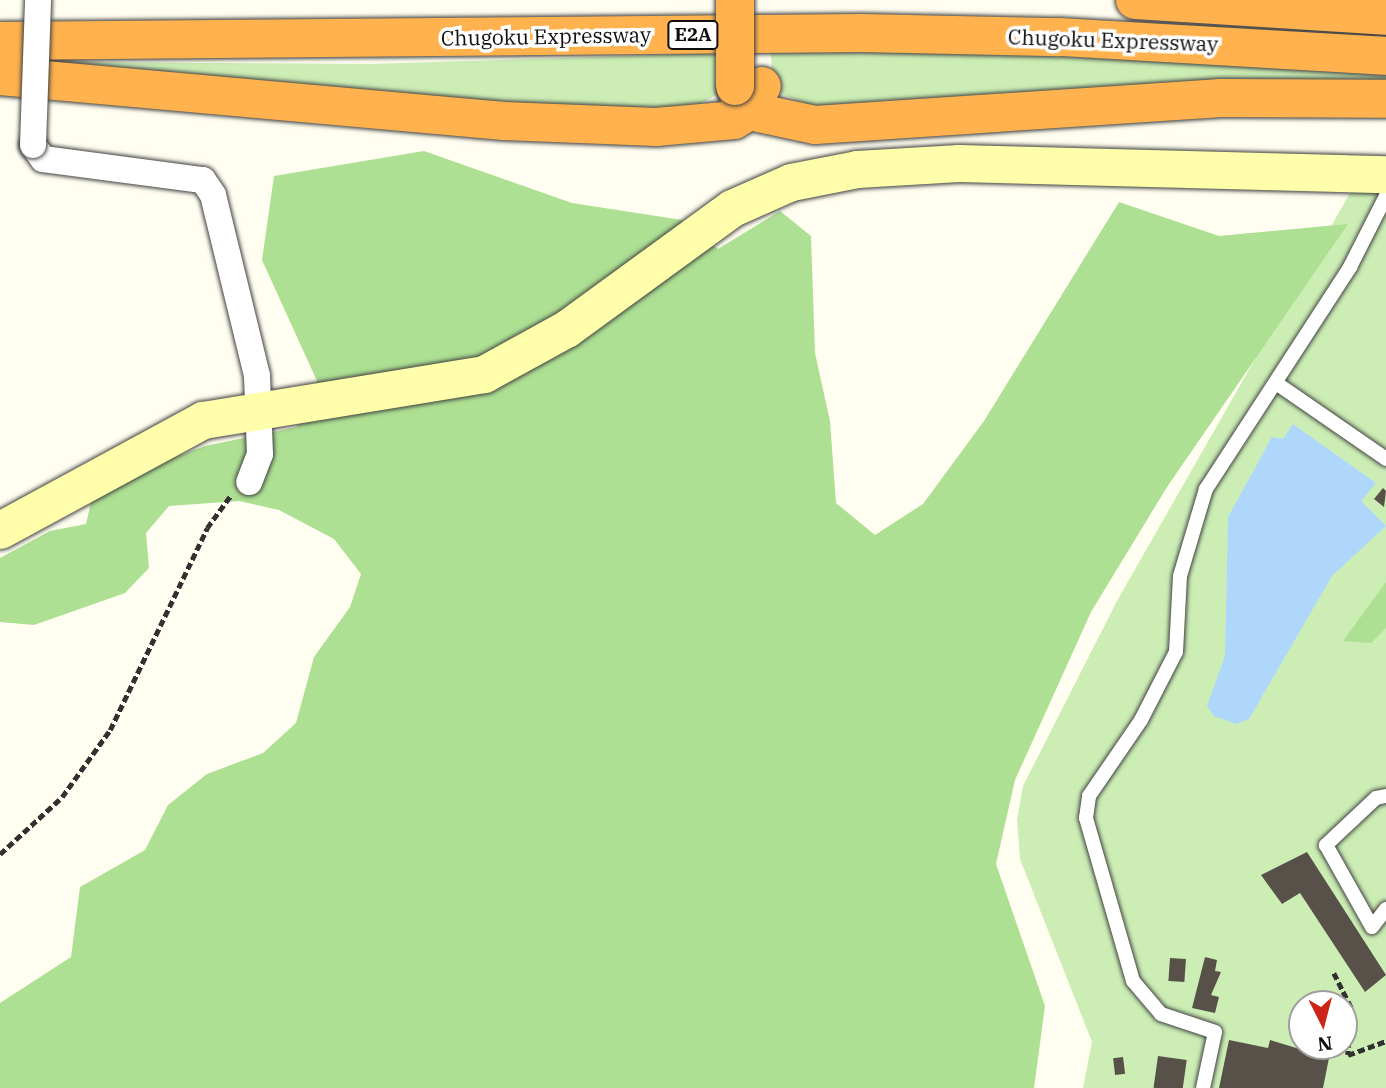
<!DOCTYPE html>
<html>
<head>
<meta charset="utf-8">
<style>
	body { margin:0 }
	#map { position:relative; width:1386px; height:1088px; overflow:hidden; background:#fffef0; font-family:"IBM Plex Serif",serif }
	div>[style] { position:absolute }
	.green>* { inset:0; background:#cceeb5 }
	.forest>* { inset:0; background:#ade093 }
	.water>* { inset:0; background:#afd7fc }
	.building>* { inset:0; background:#58514a; transform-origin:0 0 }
	.path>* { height:4.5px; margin-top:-2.25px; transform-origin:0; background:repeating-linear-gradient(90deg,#313131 0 7px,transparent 0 10.5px) }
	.roads { filter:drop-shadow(0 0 2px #424242) drop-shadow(0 0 2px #424242) }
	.lane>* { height:14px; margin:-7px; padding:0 7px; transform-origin:7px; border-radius:7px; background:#fff }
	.street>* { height:26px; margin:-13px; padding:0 13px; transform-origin:13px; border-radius:13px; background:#fff }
	.secondary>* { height:37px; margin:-18.5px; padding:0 18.5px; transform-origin:18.5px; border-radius:18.5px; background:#ffffab }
	.highway>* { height:38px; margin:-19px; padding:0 19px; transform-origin:19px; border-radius:19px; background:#ffb24e }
	.bridges { filter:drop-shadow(0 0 2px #424242) drop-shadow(0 0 2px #424242) }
	.street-bridge>* { height:26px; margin:-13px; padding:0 13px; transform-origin:13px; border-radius:13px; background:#fff }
	.highway-bridge>* { height:38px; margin:-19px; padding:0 19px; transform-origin:19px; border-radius:19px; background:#ffb24e }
	span { translate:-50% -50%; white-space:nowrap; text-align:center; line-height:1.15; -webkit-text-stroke:7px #fff; paint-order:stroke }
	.shield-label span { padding:2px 5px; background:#fff; border:2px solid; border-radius:5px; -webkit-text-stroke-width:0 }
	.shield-label { font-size:19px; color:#0f0f0f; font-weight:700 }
	.street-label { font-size:21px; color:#0f0f0f }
	.north { position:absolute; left:1288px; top:990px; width:70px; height:70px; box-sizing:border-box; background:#fff; border:2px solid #9f9f9f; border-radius:50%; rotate:174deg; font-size:19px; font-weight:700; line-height:28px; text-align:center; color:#0f0f0f }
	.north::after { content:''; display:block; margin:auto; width:24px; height:32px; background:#cd2418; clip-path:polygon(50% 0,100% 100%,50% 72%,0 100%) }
</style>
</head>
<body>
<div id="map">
	<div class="green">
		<i style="clip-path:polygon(1046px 52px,1386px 73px,1386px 88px,827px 113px,773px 90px,771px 53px)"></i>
		<i style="clip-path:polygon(724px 53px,725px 90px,700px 104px,611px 114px,50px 62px,369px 64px)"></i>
		<i style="clip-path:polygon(evenodd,1354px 186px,1386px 191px,1386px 1088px,1083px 1088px,1092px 1042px,1020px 859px,1017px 820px,1023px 786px,1118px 599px,1354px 186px,1302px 1004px,1344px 1004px,1344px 1046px,1302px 1046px,1302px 1004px)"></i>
	</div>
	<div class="forest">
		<i style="clip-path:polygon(424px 151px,572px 203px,682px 220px,718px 249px,780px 211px,811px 236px,815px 353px,830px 421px,836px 503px,875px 535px,923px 504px,984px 421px,1119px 202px,1219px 236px,1348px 224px,1167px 487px,1091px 612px,1015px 780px,996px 864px,1045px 1006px,1034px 1088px,0 1088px,0 1003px,71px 957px,80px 887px,145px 850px,168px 805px,207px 774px,263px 753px,296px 723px,314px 657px,350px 607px,361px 574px,334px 539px,279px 510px,239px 501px,169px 506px,146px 533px,149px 568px,125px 593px,34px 625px,0 622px,0 558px,50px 531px,86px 524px,91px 502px,136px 472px,205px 446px,297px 427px,317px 381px,262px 260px,274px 176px)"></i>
		<i style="clip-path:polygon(1386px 582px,1386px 628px,1371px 643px,1343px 641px)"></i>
	</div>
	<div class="water">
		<i style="clip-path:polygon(1293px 424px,1376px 483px,1361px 501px,1386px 526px,1332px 576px,1249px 719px,1236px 724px,1214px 716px,1207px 706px,1225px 656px,1228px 517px,1272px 437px,1283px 439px)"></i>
	</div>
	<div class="building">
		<i style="clip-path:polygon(1383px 488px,1386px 491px,1384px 507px,1374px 499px)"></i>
		<i style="clip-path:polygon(1307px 852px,1386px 975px,1365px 992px,1300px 893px,1282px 904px,1261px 875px)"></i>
		<i style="clip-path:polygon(1205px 957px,1217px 960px,1215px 971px,1221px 972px,1211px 995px,1219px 997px,1215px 1013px,1192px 1008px)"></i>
		<i style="left:1170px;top:958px;width:16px;height:23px;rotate:4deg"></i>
		<i style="clip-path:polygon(1229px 1040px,1268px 1048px,1270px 1040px,1329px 1058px,1323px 1088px,1219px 1088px)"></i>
		<i style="left:1158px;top:1056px;width:29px;height:32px;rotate:8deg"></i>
		<i style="left:1123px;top:1057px;width:17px;height:10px;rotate:83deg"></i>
	</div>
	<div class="path">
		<i style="left:0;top:854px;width:84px;rotate:-42.6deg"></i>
		<i style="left:62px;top:797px;width:82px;rotate:-54.4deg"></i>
		<i style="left:110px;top:730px;width:224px;rotate:-64.3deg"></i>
		<i style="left:207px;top:528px;width:41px;rotate:-54deg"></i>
		<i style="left:1334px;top:973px;width:40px;rotate:63.4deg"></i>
		<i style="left:1352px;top:1009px;width:46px;rotate:95deg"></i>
		<i style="left:1348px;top:1055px;width:40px;rotate:-20.2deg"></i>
	</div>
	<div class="roads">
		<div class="lane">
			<i style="left:1276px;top:383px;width:134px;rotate:34.6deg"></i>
			<i style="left:1386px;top:796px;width:10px;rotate:169deg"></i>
			<i style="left:1376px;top:798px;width:69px;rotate:136.8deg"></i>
			<i style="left:1326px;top:845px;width:94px;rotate:60.7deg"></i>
			<i style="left:1372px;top:927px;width:23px;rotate:-52deg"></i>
			<i style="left:1203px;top:1088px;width:57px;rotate:-77.9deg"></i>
			<i style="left:1215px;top:1032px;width:57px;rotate:-161.6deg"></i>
			<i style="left:1161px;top:1014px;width:43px;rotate:-130.3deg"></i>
			<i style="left:1133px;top:981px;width:170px;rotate:-106.1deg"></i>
			<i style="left:1086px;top:818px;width:22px;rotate:-82deg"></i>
			<i style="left:1089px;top:796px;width:92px;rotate:-55.6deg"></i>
			<i style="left:1141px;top:720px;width:76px;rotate:-62.8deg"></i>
			<i style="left:1176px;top:652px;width:76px;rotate:-87deg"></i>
			<i style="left:1180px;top:576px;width:91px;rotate:-73.4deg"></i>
			<i style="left:1206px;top:489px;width:265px;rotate:-57deg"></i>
			<i style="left:1350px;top:267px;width:80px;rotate:-63.1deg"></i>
		</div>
		<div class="street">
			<i style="left:33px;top:145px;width:17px;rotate:54deg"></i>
			<i style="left:43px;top:159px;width:161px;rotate:7.5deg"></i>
			<i style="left:203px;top:180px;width:18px;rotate:56deg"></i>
			<i style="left:213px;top:195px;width:186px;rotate:76.3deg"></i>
			<i style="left:257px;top:376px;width:78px;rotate:87.8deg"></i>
			<i style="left:260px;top:454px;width:30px;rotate:111deg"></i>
		</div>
		<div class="secondary">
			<i style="left:0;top:530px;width:231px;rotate:-28.5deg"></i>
			<i style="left:203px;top:420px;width:285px;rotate:-9.3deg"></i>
			<i style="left:484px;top:374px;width:94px;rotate:-28.8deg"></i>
			<i style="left:566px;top:329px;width:205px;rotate:-36.1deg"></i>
			<i style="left:732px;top:208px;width:64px;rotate:-23.8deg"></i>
			<i style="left:791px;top:182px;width:67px;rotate:-11.1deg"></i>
			<i style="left:857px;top:169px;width:102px;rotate:-3.4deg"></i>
			<i style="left:959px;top:163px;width:427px;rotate:1.5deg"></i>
		</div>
		<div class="highway">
			<i style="left:1135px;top:0;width:252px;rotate:3.6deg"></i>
			<i style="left:0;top:41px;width:861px;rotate:-0.53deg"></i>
			<i style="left:861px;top:33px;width:199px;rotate:1.2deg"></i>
			<i style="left:1060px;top:37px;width:327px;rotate:3.3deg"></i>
			<i style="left:0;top:76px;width:506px;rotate:5.1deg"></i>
			<i style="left:504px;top:121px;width:152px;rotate:2.3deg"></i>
			<i style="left:656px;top:127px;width:78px;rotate:-5.1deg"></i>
			<i style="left:734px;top:120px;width:17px;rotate:-31deg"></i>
			<i style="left:749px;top:111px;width:28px;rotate:-63deg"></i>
			<i style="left:737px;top:91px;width:23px;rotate:59deg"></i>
			<i style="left:749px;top:111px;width:67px;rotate:12deg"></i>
			<i style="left:815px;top:125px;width:407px;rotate:-3.8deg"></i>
			<i style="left:1221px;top:98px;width:165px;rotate:0.3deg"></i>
		</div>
	</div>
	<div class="bridges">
		<div class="street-bridge">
			<i style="left:33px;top:145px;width:145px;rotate:-88deg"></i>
		</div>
		<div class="highway-bridge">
			<i style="left:735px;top:0;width:86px;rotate:90deg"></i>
		</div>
	</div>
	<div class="shield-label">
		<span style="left:693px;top:35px">E2A</span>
	</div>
	<div class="street-label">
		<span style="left:546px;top:36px;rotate:-1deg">Chugoku Expressway</span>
		<span style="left:1113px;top:40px;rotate:2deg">Chugoku Expressway</span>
	</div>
	<div class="north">N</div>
</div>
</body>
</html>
